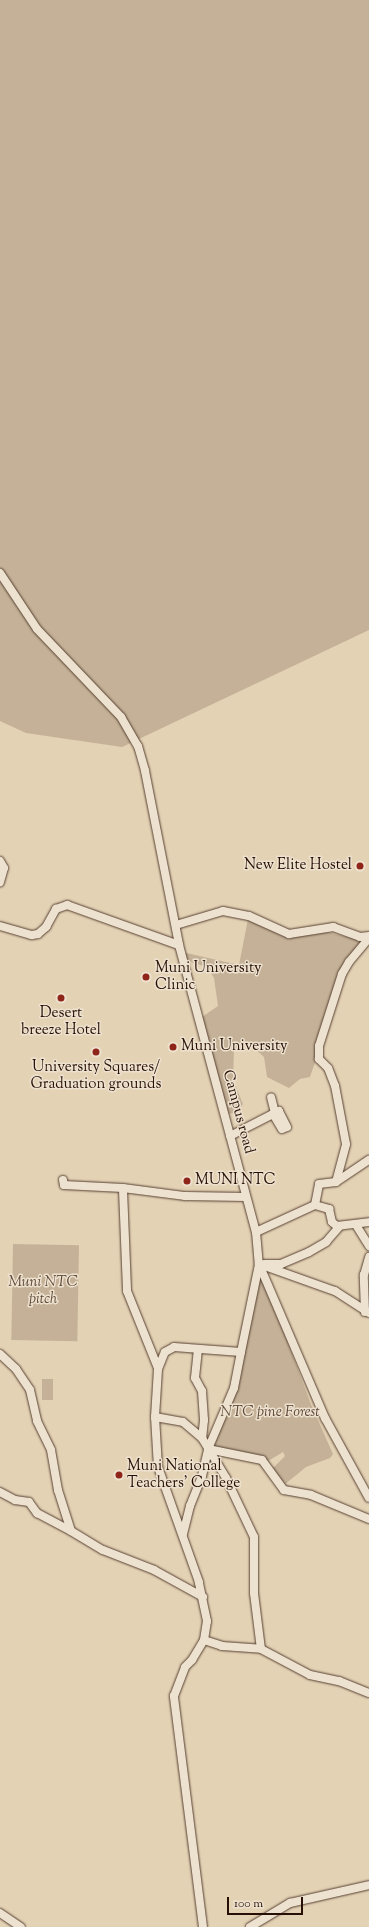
<!DOCTYPE html>
<html>
<head>
<meta charset="utf-8">
<style>
	body { margin:0 }
	#map { position:relative; width:369px; height:1927px; overflow:hidden; background:#e4d2b5; font-family:"Sorts Mill Goudy",serif }
	div>[style] { position:absolute }
	.green>* { inset:0; background:#c4b197; transform-origin:0 0 }
	.roads { filter:drop-shadow(0 0 1px #574031) drop-shadow(0 0 1px #574031) }
	.minor>* { height:8px; margin:-4px; padding:0 4px; transform-origin:4px; border-radius:4px; background:#ede2cf }
	.dots>* { width:11px; height:11px; translate:-50% -50%; box-sizing:border-box; border:2px solid #ede2cf; border-radius:50% }
	span { translate:-50% -50%; white-space:nowrap; text-align:center; line-height:1.15; -webkit-text-stroke:3px #ede2cf; paint-order:stroke }
	.poi-label { font-size:15px; color:#280f05 }
	.right { translate:-100% -50%; text-align:right }
	.left { translate:0 -50%; text-align:left }
	.street-label { font-size:15px; color:#280f05 }
	.park-label { font-size:15px; color:#5f4838; font-style:italic }
	.scale { position:absolute; left:227px; top:1897px; width:76px; height:18px; box-sizing:border-box; border:2px solid #280f05; border-top:0; padding-left:5px; font-size:12px; line-height:14px; white-space:nowrap; color:#280f05; -webkit-text-stroke:3px #ede2cf; paint-order:stroke }
</style>
</head>
<body>
<div id="map">
	<div class="green">
		<i style="clip-path:polygon(0 0,369px 0,369px 630px,122px 747px,26px 733px,0 721px)"></i>
		<i style="clip-path:polygon(248px 919px,284px 936px,294px 937px,322px 931px,365px 941px,350px 959px,310px 1077px,300px 1079px,289px 1088px,267px 1077px,264px 1057px,251px 1045px,234px 1050px,233px 1080px,243px 1104px,236px 1113px,226px 1114px,202px 1017px,218px 1006px,214px 978px,207px 967px,184px 960px,182px 952px,239px 965px)"></i>
		<i style="left:13px;top:1244px;width:66px;height:96px;rotate:1deg"></i>
		<i style="clip-path:polygon(260px 1267px,310px 1402px,333px 1454px,330px 1458px,306px 1467px,284px 1485px,273px 1468px,285px 1456px,283px 1452px,268px 1461px,210px 1449px,237px 1385px)"></i>
		<i style="left:42px;top:1379px;width:11px;height:21px"></i>
	</div>
	<div class="roads">
		<div class="minor">
			<i style="left:0;top:573px;width:67px;rotate:56.5deg"></i>
			<i style="left:37px;top:629px;width:122px;rotate:46.3deg"></i>
			<i style="left:121px;top:717px;width:34px;rotate:60deg"></i>
			<i style="left:138px;top:746px;width:26px;rotate:74deg"></i>
			<i style="left:145px;top:771px;width:177px;rotate:78.9deg"></i>
			<i style="left:179px;top:945px;width:297px;rotate:75deg"></i>
			<i style="left:256px;top:1232px;width:32px;rotate:85deg"></i>
			<i style="left:259px;top:1264px;width:168px;rotate:66.8deg"></i>
			<i style="left:325px;top:1418px;width:91px;rotate:61.2deg"></i>
			<i style="left:0;top:861px;width:8px;rotate:60deg"></i>
			<i style="left:4px;top:868px;width:15px;rotate:106deg"></i>
			<i style="left:176px;top:925px;width:49px;rotate:-16.6deg"></i>
			<i style="left:223px;top:911px;width:26px;rotate:11deg"></i>
			<i style="left:249px;top:916px;width:44px;rotate:24.2deg"></i>
			<i style="left:289px;top:934px;width:45px;rotate:-9deg"></i>
			<i style="left:333px;top:927px;width:29px;rotate:20deg"></i>
			<i style="left:360px;top:937px;width:9px;rotate:-6deg"></i>
			<i style="left:0;top:926px;width:33px;rotate:16deg"></i>
			<i style="left:32px;top:935px;width:6px;rotate:-9deg"></i>
			<i style="left:38px;top:934px;width:11px;rotate:-41deg"></i>
			<i style="left:46px;top:927px;width:21px;rotate:-61deg"></i>
			<i style="left:56px;top:909px;width:12px;rotate:-20deg"></i>
			<i style="left:67px;top:905px;width:119px;rotate:19.7deg"></i>
			<i style="left:230px;top:1136px;width:48px;rotate:-27.1deg"></i>
			<i style="left:273px;top:1114px;width:17px;rotate:59deg"></i>
			<i style="left:282px;top:1129px;width:5px;rotate:-22deg"></i>
			<i style="left:287px;top:1127px;width:18px;rotate:-117deg"></i>
			<i style="left:279px;top:1111px;width:4px;rotate:153deg"></i>
			<i style="left:275px;top:1113px;width:16px;rotate:-104deg"></i>
			<i style="left:63px;top:1180px;width:5px;rotate:79deg"></i>
			<i style="left:64px;top:1185px;width:59px;rotate:2.9deg"></i>
			<i style="left:123px;top:1188px;width:63px;rotate:7.4deg"></i>
			<i style="left:185px;top:1196px;width:61px;rotate:0.9deg"></i>
			<i style="left:336px;top:1182px;width:39px;rotate:-75deg"></i>
			<i style="left:346px;top:1144px;width:59px;rotate:-100.7deg"></i>
			<i style="left:335px;top:1086px;width:19px;rotate:-111deg"></i>
			<i style="left:328px;top:1068px;width:13px;rotate:-135deg"></i>
			<i style="left:319px;top:1059px;width:13px;rotate:-90deg"></i>
			<i style="left:319px;top:1046px;width:76px;rotate:-72.3deg"></i>
			<i style="left:342px;top:974px;width:14px;rotate:-60deg"></i>
			<i style="left:349px;top:962px;width:31px;rotate:-50deg"></i>
			<i style="left:123px;top:1190px;width:101px;rotate:87.7deg"></i>
			<i style="left:127px;top:1291px;width:83px;rotate:68.1deg"></i>
			<i style="left:315px;top:1205px;width:15px;rotate:16deg"></i>
			<i style="left:329px;top:1209px;width:13px;rotate:77deg"></i>
			<i style="left:332px;top:1222px;width:6px;rotate:39deg"></i>
			<i style="left:337px;top:1226px;width:32px;rotate:-7deg"></i>
			<i style="left:356px;top:1225px;width:25px;rotate:58deg"></i>
			<i style="left:256px;top:1232px;width:65px;rotate:-24.6deg"></i>
			<i style="left:315px;top:1205px;width:21px;rotate:-79deg"></i>
			<i style="left:319px;top:1184px;width:17px;rotate:-7deg"></i>
			<i style="left:336px;top:1182px;width:40px;rotate:-34deg"></i>
			<i style="left:259px;top:1264px;width:81px;rotate:19.6deg"></i>
			<i style="left:335px;top:1291px;width:40px;rotate:32.9deg"></i>
			<i style="left:264px;top:1264px;width:17px"></i>
			<i style="left:281px;top:1264px;width:30px;rotate:-23deg"></i>
			<i style="left:309px;top:1252px;width:20px;rotate:-30deg"></i>
			<i style="left:326px;top:1242px;width:21px;rotate:-49deg"></i>
			<i style="left:365px;top:1312px;width:37px;rotate:-92deg"></i>
			<i style="left:364px;top:1275px;width:19px;rotate:-74deg"></i>
			<i style="left:198px;top:1349px;width:29px;rotate:96deg"></i>
			<i style="left:195px;top:1378px;width:15px;rotate:62deg"></i>
			<i style="left:202px;top:1391px;width:29px;rotate:86deg"></i>
			<i style="left:204px;top:1420px;width:18px;rotate:96deg"></i>
			<i style="left:0;top:1354px;width:22px;rotate:43deg"></i>
			<i style="left:16px;top:1369px;width:25px;rotate:56deg"></i>
			<i style="left:30px;top:1390px;width:32px;rotate:77deg"></i>
			<i style="left:37px;top:1421px;width:32px;rotate:64deg"></i>
			<i style="left:51px;top:1450px;width:41px;rotate:80.1deg"></i>
			<i style="left:58px;top:1490px;width:43px;rotate:72.4deg"></i>
			<i style="left:71px;top:1531px;width:37px;rotate:31deg"></i>
			<i style="left:103px;top:1550px;width:55px;rotate:21.4deg"></i>
			<i style="left:154px;top:1570px;width:56px;rotate:28.9deg"></i>
			<i style="left:155px;top:1417px;width:28px;rotate:10deg"></i>
			<i style="left:183px;top:1422px;width:25px;rotate:40deg"></i>
			<i style="left:202px;top:1438px;width:47px;rotate:59deg"></i>
			<i style="left:226px;top:1478px;width:65px;rotate:64.6deg"></i>
			<i style="left:254px;top:1537px;width:56px;rotate:90deg"></i>
			<i style="left:254px;top:1593px;width:56px;rotate:82.9deg"></i>
			<i style="left:208px;top:1449px;width:55px;rotate:11.5deg"></i>
			<i style="left:262px;top:1460px;width:37px;rotate:54deg"></i>
			<i style="left:284px;top:1490px;width:27px;rotate:10deg"></i>
			<i style="left:311px;top:1495px;width:63px;rotate:22.5deg"></i>
			<i style="left:0;top:1492px;width:17px;rotate:28deg"></i>
			<i style="left:15px;top:1500px;width:14px;rotate:8deg"></i>
			<i style="left:29px;top:1502px;width:14px;rotate:54deg"></i>
			<i style="left:37px;top:1513px;width:38px;rotate:28deg"></i>
			<i style="left:183px;top:1534px;width:29px;rotate:-76deg"></i>
			<i style="left:190px;top:1506px;width:32px;rotate:-68deg"></i>
			<i style="left:202px;top:1476px;width:28px;rotate:-77deg"></i>
			<i style="left:208px;top:1449px;width:66px;rotate:-66.9deg"></i>
			<i style="left:234px;top:1388px;width:37px;rotate:-79deg"></i>
			<i style="left:204px;top:1640px;width:19px;rotate:18deg"></i>
			<i style="left:222px;top:1646px;width:39px;rotate:4deg"></i>
			<i style="left:261px;top:1649px;width:55px;rotate:28deg"></i>
			<i style="left:310px;top:1675px;width:30px;rotate:12deg"></i>
			<i style="left:339px;top:1681px;width:32px;rotate:22deg"></i>
			<i style="left:0;top:1913px;width:25px;rotate:34deg"></i>
			<i style="left:203px;top:1927px;width:233px;rotate:-97.2deg"></i>
			<i style="left:174px;top:1696px;width:31px;rotate:-69deg"></i>
			<i style="left:185px;top:1667px;width:10px;rotate:-45deg"></i>
			<i style="left:192px;top:1660px;width:23px;rotate:-59deg"></i>
			<i style="left:204px;top:1640px;width:19px;rotate:-81deg"></i>
			<i style="left:207px;top:1621px;width:40px;rotate:-102deg"></i>
			<i style="left:199px;top:1582px;width:122px;rotate:-109.6deg"></i>
			<i style="left:158px;top:1467px;width:50px;rotate:-93.4deg"></i>
			<i style="left:155px;top:1417px;width:48px;rotate:-86.4deg"></i>
			<i style="left:158px;top:1369px;width:18px;rotate:-68deg"></i>
			<i style="left:165px;top:1352px;width:10px;rotate:-29deg"></i>
			<i style="left:174px;top:1347px;width:67px;rotate:4.3deg"></i>
			<i style="left:241px;top:1352px;width:90px;rotate:-78.4deg"></i>
			<i style="left:250px;top:1927px;width:47px;rotate:-31deg"></i>
			<i style="left:290px;top:1903px;width:81px;rotate:-12.8deg"></i>
		</div>
	</div>
	<div class="dots">
		<i style="left:360px;top:866px;background:#8f2418"></i>
		<i style="left:146px;top:977px;background:#8f2418"></i>
		<i style="left:61px;top:998px;background:#8f2418"></i>
		<i style="left:173px;top:1047px;background:#8f2418"></i>
		<i style="left:96px;top:1052px;background:#8f2418"></i>
		<i style="left:187px;top:1181px;background:#8f2418"></i>
		<i style="left:119px;top:1475px;background:#8f2418"></i>
	</div>
	<div class="poi-label">
		<span class="right" style="left:352px;top:866px">New Elite Hostel</span>
		<span class="left" style="left:155px;top:977px">Muni University<br>Clinic</span>
		<span style="left:61px;top:1022px">Desert<br>breeze Hotel</span>
		<span class="left" style="left:181px;top:1047px">Muni University</span>
		<span style="left:96px;top:1076px">University Squares/<br>Graduation grounds</span>
		<span class="left" style="left:195px;top:1181px">MUNI NTC</span>
		<span class="left" style="left:127px;top:1475px">Muni National<br>Teachers' College</span>
	</div>
	<div class="street-label">
		<span style="left:238px;top:1112px;rotate:75deg">Campus road</span>
	</div>
	<div class="park-label">
		<span style="left:43px;top:1291px">Muni NTC<br>pitch</span>
		<span style="left:270px;top:1413px">NTC pine Forest</span>
	</div>
	<div class="scale">100 m</div>
</div>
</body>
</html>
